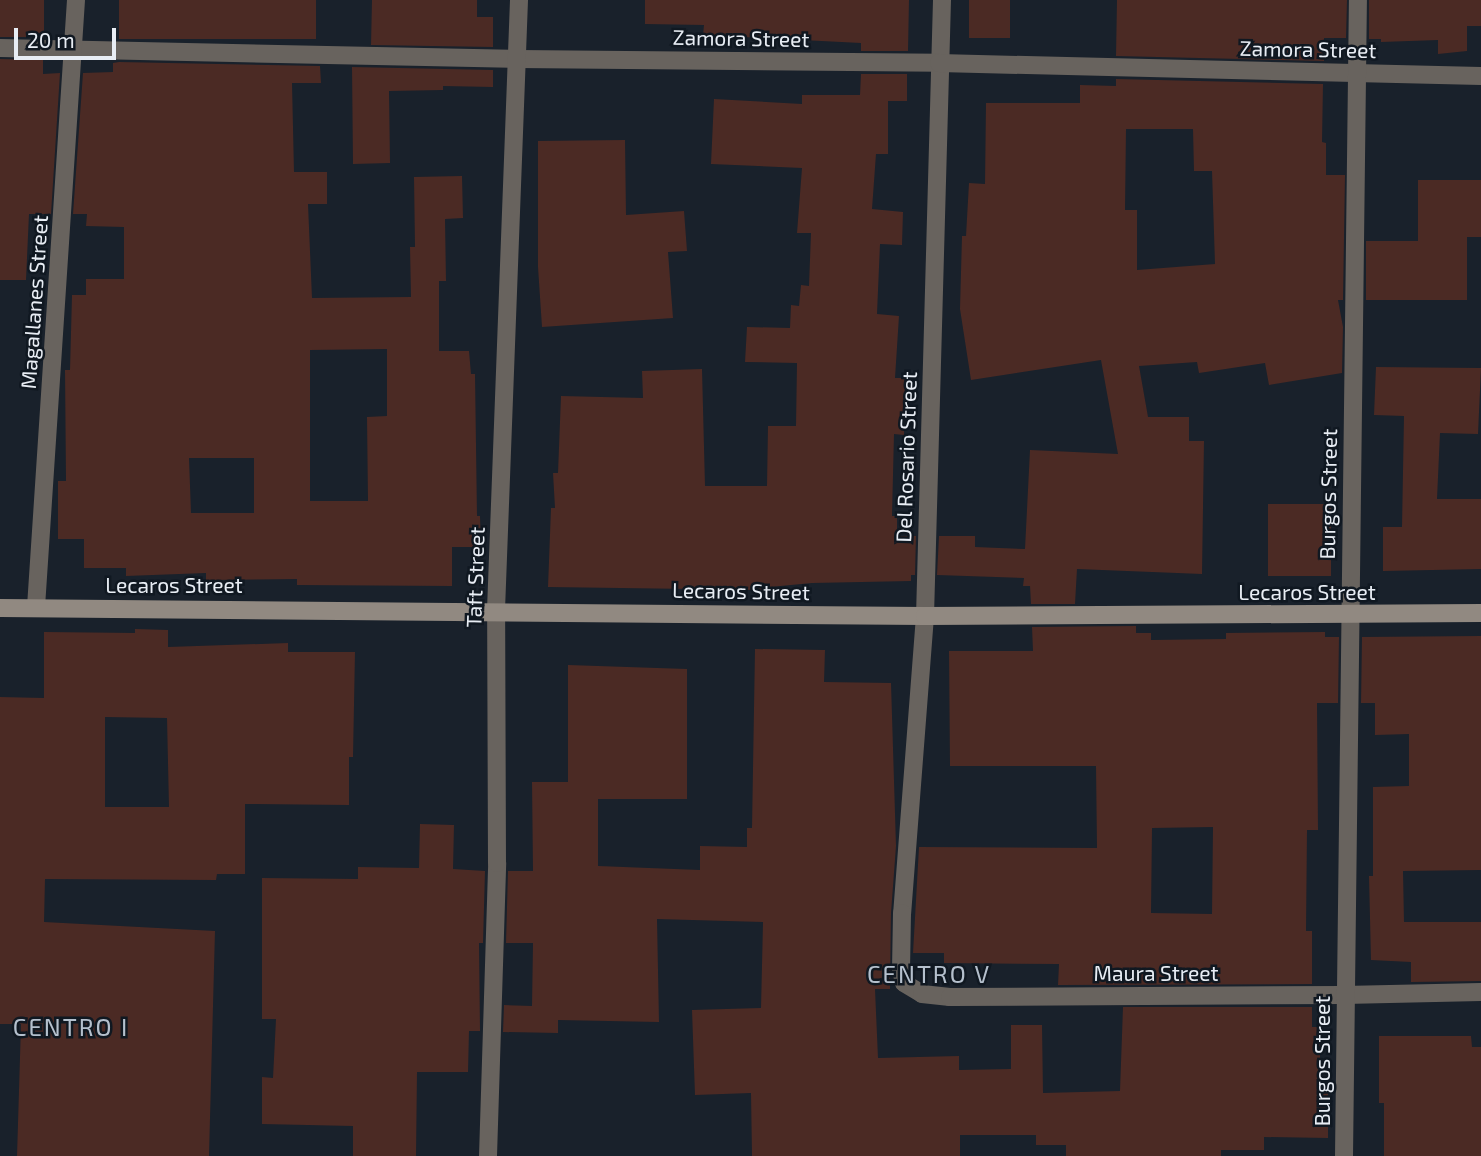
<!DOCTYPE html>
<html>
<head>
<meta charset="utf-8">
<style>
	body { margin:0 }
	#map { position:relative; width:1481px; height:1156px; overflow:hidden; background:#19212b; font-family:"Exo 2",sans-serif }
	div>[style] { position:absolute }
	.building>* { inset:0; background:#4b2a24; transform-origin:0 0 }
	.street>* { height:18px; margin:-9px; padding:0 9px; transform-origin:9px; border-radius:9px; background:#68635e }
	.secondary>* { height:18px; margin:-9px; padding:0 9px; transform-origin:9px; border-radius:9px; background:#918981 }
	span { translate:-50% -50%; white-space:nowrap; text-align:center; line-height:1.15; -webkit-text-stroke:5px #101821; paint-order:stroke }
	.street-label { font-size:21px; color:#e8edf4 }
	.quarter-label { font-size:24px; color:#b5c0cd; letter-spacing:2px }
	.scale { position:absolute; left:14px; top:28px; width:102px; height:32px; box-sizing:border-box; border:4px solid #e8edf4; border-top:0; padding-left:9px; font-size:21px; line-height:24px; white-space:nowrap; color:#e8edf4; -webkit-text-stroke:5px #101821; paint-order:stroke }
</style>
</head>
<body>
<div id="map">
	<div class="building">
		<i style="left:0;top:0;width:44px;height:37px"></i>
		<i style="left:119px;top:0;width:197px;height:39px"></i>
		<i style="clip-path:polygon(372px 0,477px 0,477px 17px,493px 17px,493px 47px,371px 45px)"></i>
		<i style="clip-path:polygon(645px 0,909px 0,908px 51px,861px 51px,861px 43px,703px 35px,704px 25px,645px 24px)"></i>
		<i style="left:969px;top:0;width:41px;height:38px"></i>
		<i style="clip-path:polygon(1117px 0,1347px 0,1346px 38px,1324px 38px,1324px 61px,1116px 56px)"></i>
		<i style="clip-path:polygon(1369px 0,1481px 0,1481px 26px,1467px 26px,1467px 51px,1438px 54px,1438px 40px,1381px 42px,1381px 39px,1369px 39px)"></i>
		<i style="clip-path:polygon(0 59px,43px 60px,43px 74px,60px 73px,51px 214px,29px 214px,26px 280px,0 280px)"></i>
		<i style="clip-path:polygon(evenodd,119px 62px,320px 66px,321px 83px,292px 83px,294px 172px,327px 172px,327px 204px,308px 204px,312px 298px,411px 297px,410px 247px,415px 247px,414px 177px,462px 176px,463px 218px,445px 219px,446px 281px,439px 281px,439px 351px,469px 351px,471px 374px,475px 374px,477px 516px,480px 516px,481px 547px,452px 547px,452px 586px,297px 585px,297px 579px,206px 580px,206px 573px,126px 576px,126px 568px,84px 568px,84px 539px,58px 539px,58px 481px,66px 481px,65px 370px,70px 370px,72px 295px,86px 295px,86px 279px,124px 279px,124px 227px,86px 226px,87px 214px,73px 214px,83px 73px,113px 72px,113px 63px,119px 62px,387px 349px,387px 416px,367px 417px,368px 501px,310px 501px,310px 350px,387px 349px,119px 62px,189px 458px,254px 458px,254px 513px,191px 513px,189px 458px)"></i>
		<i style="clip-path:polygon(352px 67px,493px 70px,493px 87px,443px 86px,443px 90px,389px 91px,390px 163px,353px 164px)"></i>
		<i style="clip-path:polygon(861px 74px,907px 74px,907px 101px,888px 101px,888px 154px,876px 154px,872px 209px,903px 212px,902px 245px,880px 244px,877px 314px,899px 316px,895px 378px,905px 378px,904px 435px,894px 434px,892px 516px,897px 516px,897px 536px,916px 536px,915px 575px,911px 575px,911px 581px,812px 583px,770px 587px,770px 590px,548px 587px,551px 508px,555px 508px,553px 473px,558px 473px,561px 396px,643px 398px,642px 371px,702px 369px,705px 486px,767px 486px,768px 426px,796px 426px,797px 363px,745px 362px,747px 327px,790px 328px,791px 305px,799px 306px,801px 285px,809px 286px,811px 233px,797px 233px,802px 168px,711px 164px,714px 99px,802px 104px,802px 95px,860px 95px)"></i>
		<i style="clip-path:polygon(evenodd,1116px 79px,1323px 84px,1322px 142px,1326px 143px,1326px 175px,1345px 175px,1343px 300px,1338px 300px,1343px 327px,1342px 373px,1269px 385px,1265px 363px,1199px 373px,1197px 362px,1139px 366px,1148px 417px,1189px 417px,1189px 441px,1204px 441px,1202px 574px,1077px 569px,1075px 604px,1031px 604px,1030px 586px,1023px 586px,1024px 578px,937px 575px,939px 536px,975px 536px,975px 547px,1025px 549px,1030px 450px,1118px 454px,1101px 360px,971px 380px,960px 309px,962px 236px,966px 236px,969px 183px,985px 184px,986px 103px,1080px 103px,1080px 85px,1116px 86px,1116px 79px,1126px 129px,1193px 129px,1194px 171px,1212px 171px,1215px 264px,1137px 270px,1137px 210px,1125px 210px,1126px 129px)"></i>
		<i style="clip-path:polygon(625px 140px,626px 215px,684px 211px,687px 251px,668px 252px,673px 318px,542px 327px,538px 267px,538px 141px)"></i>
		<i style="clip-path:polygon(1418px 180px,1481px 180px,1481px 237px,1467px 237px,1467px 300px,1366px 300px,1366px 241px,1418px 241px)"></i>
		<i style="clip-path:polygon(1376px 367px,1481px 368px,1478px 434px,1440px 433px,1437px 499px,1481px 499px,1481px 569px,1383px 571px,1383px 527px,1402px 527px,1404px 416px,1374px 415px)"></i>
		<i style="left:1268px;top:504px;width:63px;height:72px"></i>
		<i style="clip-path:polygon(evenodd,1136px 626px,1136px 633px,1151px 633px,1151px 640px,1226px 639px,1226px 633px,1325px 632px,1325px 637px,1339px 637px,1338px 703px,1317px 703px,1318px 830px,1307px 830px,1306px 931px,1312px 931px,1312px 984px,1058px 985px,1059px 964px,944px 963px,944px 953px,913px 953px,919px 847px,1097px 848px,1096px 766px,950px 766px,949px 651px,1033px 651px,1032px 627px,1136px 626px,1213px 827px,1212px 914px,1151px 913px,1152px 828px,1213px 827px)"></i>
		<i style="clip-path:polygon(evenodd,135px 629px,168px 630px,168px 647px,288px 643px,288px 652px,355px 652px,353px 757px,349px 757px,349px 805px,245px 804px,245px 874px,217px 874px,216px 880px,45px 879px,44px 922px,215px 931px,209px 1156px,17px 1156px,21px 1024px,0 1024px,0 697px,44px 698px,44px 632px,135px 633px,135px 629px,105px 717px,167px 718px,169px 807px,105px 807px,105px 717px)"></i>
		<i style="clip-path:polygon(1481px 636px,1481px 870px,1403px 871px,1404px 922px,1481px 922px,1481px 981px,1411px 982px,1411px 962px,1371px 960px,1369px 876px,1373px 876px,1373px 787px,1409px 786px,1409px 734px,1375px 735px,1375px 703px,1361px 703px,1362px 637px)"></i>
		<i style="clip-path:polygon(755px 649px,825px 650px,824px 682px,891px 683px,896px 846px,891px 913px,890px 989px,875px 989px,878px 1058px,959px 1056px,959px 1070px,1011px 1069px,1011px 1025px,1042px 1025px,1043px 1093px,1120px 1091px,1123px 1007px,1312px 1007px,1312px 1027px,1320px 1027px,1320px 1086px,1328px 1086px,1328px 1138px,1264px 1137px,1264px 1150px,1221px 1150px,1221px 1156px,1066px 1156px,1066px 1145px,1036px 1145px,1036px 1135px,960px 1135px,960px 1156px,752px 1156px,751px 1093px,695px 1095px,692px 1010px,761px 1008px,763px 922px,657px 919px,659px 1022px,558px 1020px,558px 1033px,503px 1032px,504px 1005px,532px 1006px,533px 943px,506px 943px,508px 871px,533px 871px,532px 782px,568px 782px,568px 665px,687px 669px,687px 799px,598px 799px,598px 866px,700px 870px,700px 846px,747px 847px,747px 828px,752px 828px)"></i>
		<i style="clip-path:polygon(420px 824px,454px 825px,453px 869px,485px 871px,483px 943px,479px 943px,480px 1031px,469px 1031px,468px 1072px,417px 1072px,416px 1156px,353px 1156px,353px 1126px,262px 1124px,262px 1077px,273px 1078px,276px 1019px,262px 1019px,262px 878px,358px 879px,358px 867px,419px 868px)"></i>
		<i style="clip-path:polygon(1379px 1036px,1471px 1036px,1472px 1047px,1481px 1047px,1481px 1156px,1384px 1156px,1384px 1103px,1379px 1103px)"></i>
	</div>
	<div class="street">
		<i style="left:942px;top:0;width:616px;rotate:91.58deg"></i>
		<i style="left:925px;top:616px;width:298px;rotate:94.4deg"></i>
		<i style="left:902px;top:913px;width:57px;rotate:91deg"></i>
		<i style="left:901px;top:970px;width:13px;rotate:77deg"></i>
		<i style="left:904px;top:983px;width:21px;rotate:31deg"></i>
		<i style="left:922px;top:994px;width:28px;rotate:6deg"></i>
		<i style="left:950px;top:997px;width:394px;rotate:-0.3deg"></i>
		<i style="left:1344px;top:995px;width:137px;rotate:-1.3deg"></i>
		<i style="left:0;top:48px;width:517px;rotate:1.22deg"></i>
		<i style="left:517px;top:59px;width:422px;rotate:0.5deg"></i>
		<i style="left:939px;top:63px;width:542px;rotate:1.37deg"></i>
		<i style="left:36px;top:607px;width:608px;rotate:-86.23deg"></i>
		<i style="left:488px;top:1156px;width:293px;rotate:-88.2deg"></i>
		<i style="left:497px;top:863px;width:253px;rotate:-90.2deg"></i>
		<i style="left:496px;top:610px;width:610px;rotate:-87.84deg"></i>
		<i style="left:1344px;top:1156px;width:1156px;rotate:-89.31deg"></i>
	</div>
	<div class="secondary">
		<i style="left:0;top:608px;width:925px;rotate:0.5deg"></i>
		<i style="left:925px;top:616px;width:556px;rotate:-0.31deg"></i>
	</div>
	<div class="street-label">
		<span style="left:741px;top:38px;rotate:1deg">Zamora Street</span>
		<span style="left:1308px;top:49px;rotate:1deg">Zamora Street</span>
		<span style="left:34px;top:302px;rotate:-86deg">Magallanes Street</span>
		<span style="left:906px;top:457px;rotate:-88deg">Del Rosario Street</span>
		<span style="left:1328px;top:494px;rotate:-89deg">Burgos Street</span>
		<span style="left:475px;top:577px;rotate:-88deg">Taft Street</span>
		<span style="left:174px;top:585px">Lecaros Street</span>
		<span style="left:741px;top:591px;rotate:1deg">Lecaros Street</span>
		<span style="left:1307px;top:592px">Lecaros Street</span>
		<span style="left:1156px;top:973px">Maura Street</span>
		<span style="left:1322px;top:1061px;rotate:-90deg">Burgos Street</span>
	</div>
	<div class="quarter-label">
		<span style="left:929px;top:974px">CENTRO V</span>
		<span style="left:71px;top:1027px">CENTRO I</span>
	</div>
	<div class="scale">20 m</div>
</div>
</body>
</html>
